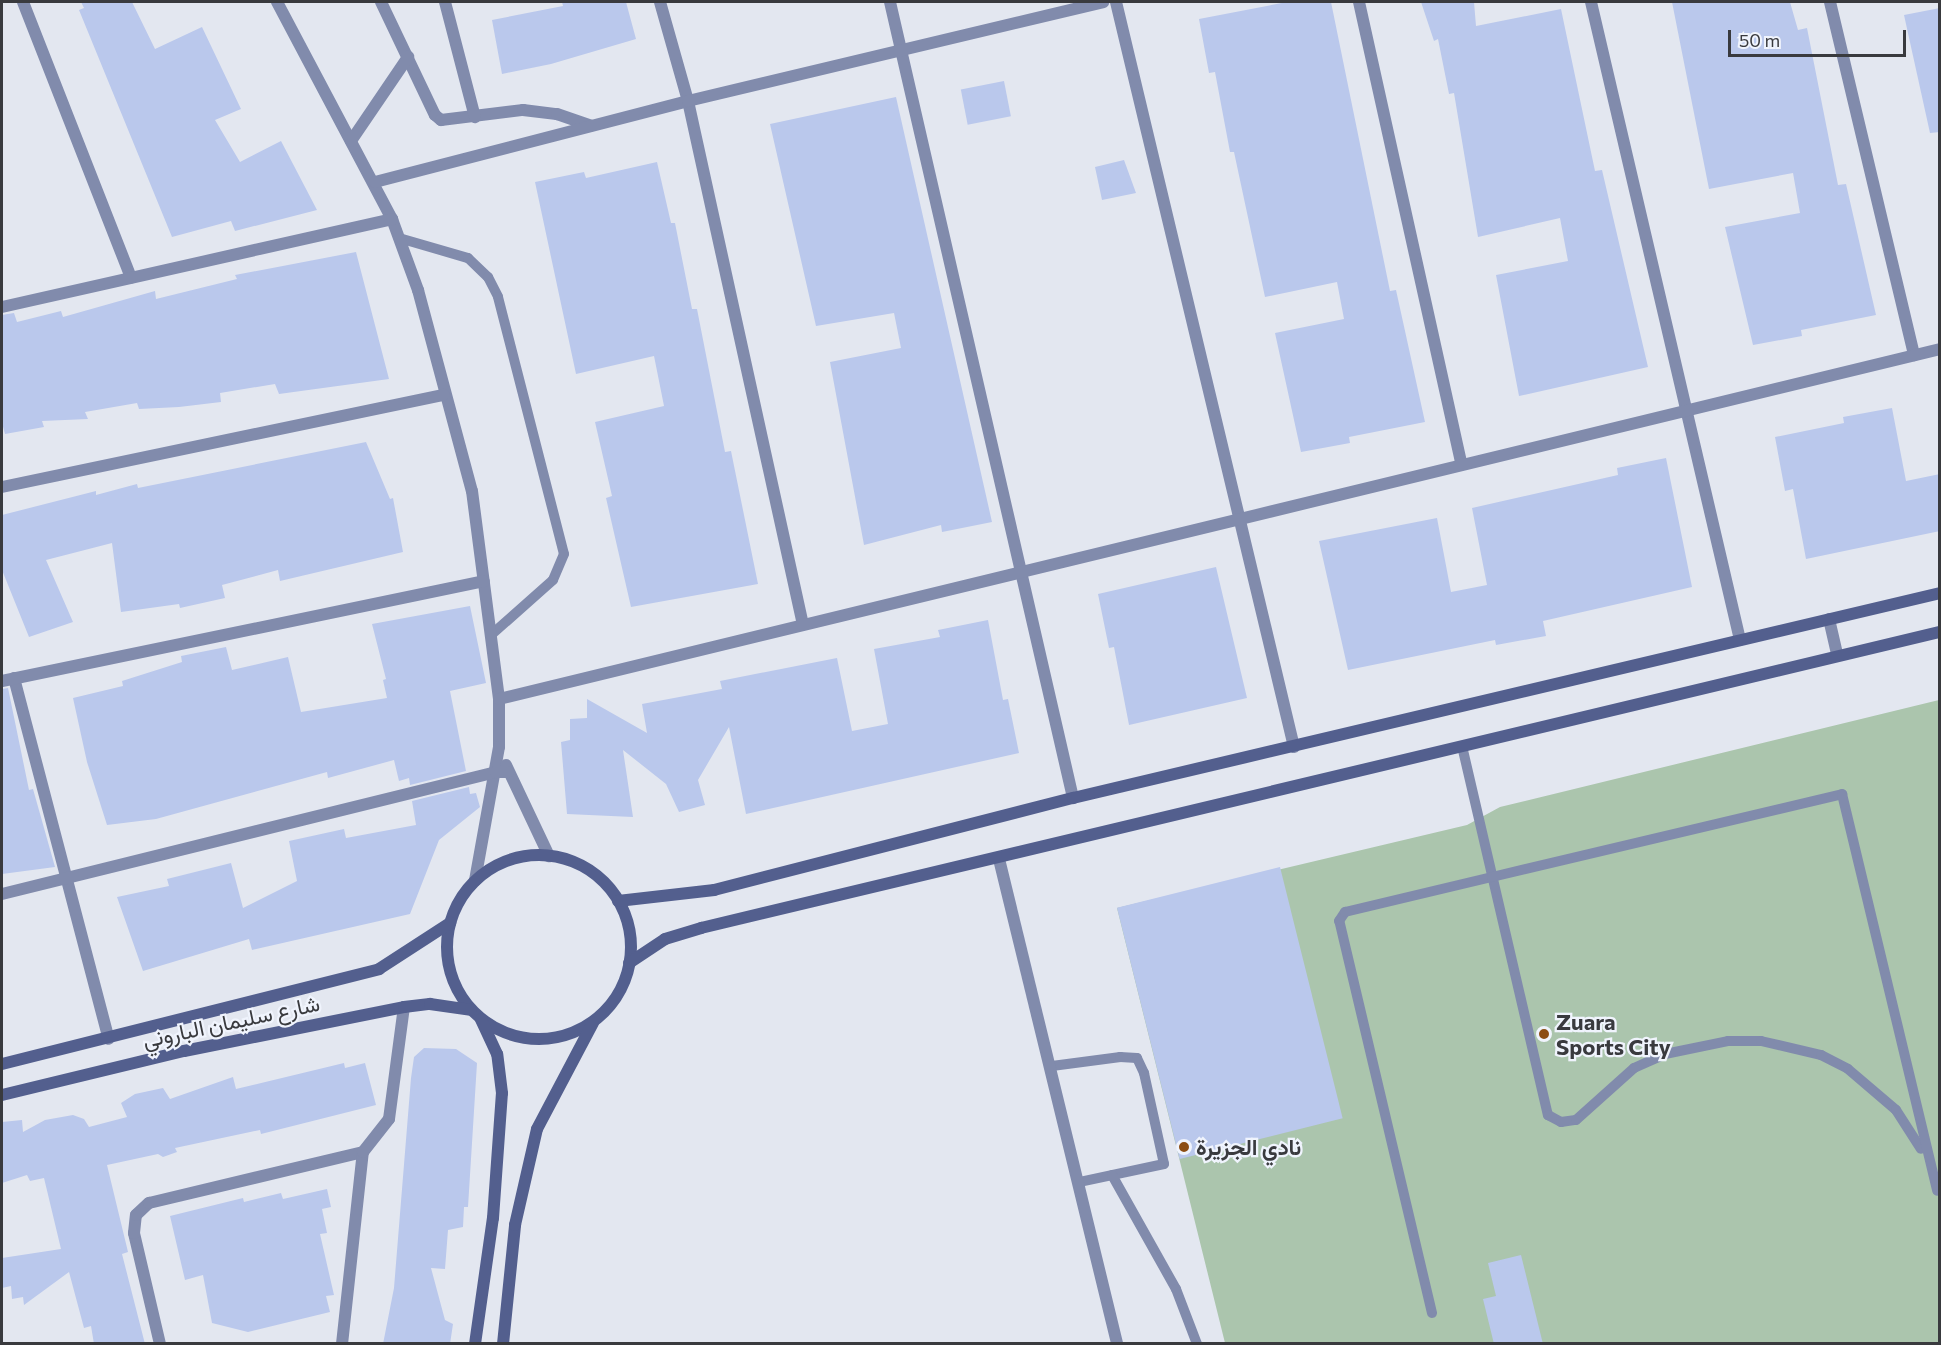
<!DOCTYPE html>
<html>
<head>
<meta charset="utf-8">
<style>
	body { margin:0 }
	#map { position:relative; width:1941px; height:1345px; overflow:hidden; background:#e3e7f0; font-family:Commissioner,Vazirmatn,sans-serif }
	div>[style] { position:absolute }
	.green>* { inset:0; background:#abc5ad }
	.building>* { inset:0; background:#bac8ec; transform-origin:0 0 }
	.lane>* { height:10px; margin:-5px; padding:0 5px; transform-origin:5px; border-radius:5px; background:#818bac }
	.street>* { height:12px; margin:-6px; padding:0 6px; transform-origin:6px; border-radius:6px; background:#818bac }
	.secondary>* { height:12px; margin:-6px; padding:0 6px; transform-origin:6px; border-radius:6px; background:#535f8e }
	.secondary>.ring { margin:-6px; padding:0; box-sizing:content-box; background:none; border:12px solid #535f8e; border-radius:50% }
	.dots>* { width:16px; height:16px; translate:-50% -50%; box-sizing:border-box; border:3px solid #f0f4fd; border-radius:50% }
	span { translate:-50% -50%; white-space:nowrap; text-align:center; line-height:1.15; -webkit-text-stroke:4.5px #f0f4fd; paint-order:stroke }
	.street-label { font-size:22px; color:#393a3e }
	.poi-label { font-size:22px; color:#393a3e; font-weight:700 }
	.left { translate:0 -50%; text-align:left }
	.frame { position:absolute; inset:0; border:3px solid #393a3e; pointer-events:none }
	.scale { position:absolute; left:1728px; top:30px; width:178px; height:27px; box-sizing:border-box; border:3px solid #393a3e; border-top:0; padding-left:8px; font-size:18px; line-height:21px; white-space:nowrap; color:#393a3e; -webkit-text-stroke:4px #f0f4fd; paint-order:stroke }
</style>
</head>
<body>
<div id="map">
	<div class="green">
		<i style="clip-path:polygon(1939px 700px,1939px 1343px,1225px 1343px,1117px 908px,1467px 825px,1500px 807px)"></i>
	</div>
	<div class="building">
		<i style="clip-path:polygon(81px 2px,132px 2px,155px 49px,202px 27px,241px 109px,215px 120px,240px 162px,281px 141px,317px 210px,235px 231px,231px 221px,172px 237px,79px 10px,84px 8px)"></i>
		<i style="clip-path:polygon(562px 2px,626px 2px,636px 39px,551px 64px,502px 74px,492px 20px,563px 6px)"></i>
		<i style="clip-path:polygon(1287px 2px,1331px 2px,1390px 291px,1396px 290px,1425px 422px,1349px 437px,1350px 443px,1301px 452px,1275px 333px,1344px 319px,1337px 282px,1265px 297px,1234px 152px,1230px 152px,1215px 72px,1209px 73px,1199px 19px)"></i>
		<i style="clip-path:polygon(1421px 2px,1474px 2px,1476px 26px,1561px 9px,1595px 171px,1602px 170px,1648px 367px,1519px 396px,1496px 275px,1568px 261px,1560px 218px,1478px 237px,1454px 93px,1449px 94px,1438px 39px,1434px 41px)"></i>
		<i style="clip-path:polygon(1672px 2px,1790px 2px,1798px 30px,1807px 28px,1838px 185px,1846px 184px,1876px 315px,1801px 330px,1802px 336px,1753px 345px,1725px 227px,1800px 213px,1793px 173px,1709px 189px)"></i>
		<i style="clip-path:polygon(1940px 8px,1940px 132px,1930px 133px,1904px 15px)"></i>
		<i style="left:1004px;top:81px;width:36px;height:44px;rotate:79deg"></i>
		<i style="clip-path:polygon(896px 97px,992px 522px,942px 532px,941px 525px,864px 545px,830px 362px,901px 348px,894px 313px,816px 326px,770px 124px)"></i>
		<i style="clip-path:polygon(1124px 160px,1136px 193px,1102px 200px,1095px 167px)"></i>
		<i style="clip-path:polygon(657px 162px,671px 223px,675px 223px,692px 309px,697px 309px,725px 452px,731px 451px,758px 584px,631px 607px,606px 498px,612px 496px,595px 422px,664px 406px,654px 356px,576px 374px,535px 182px,584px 172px,586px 178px)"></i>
		<i style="clip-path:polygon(356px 252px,389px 379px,279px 394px,275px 384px,220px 393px,221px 402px,179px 407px,139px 409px,137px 403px,85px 412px,88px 419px,42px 421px,44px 427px,5px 434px,2px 423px,2px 315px,14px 313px,17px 322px,61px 311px,63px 317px,155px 291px,156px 299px,237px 279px,235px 275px)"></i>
		<i style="clip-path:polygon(1892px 408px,1906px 481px,1940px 474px,1940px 531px,1806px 559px,1793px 489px,1785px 491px,1775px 437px,1844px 423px,1843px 417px)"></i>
		<i style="clip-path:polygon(366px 442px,390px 499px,393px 498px,403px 552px,280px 581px,278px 570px,222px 585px,225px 598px,180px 608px,179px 604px,121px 612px,112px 543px,46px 560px,73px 622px,29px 637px,2px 570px,2px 515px,96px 491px,96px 495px,137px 484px,138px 488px)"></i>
		<i style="clip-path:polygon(1666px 458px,1692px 587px,1543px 621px,1546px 636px,1496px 645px,1495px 640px,1348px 670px,1319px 541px,1437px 518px,1451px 592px,1487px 585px,1472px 508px,1618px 475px,1617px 468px)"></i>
		<i style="clip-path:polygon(1216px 567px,1247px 698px,1129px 725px,1114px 647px,1109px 648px,1098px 594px)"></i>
		<i style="clip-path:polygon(470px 606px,486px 683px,450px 691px,466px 771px,410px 785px,409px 778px,399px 781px,394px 760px,328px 778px,327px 772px,156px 819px,107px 825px,87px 762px,73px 698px,123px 686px,122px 681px,182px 662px,181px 656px,226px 647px,232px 670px,288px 657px,301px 712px,387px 698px,383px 680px,386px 679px,372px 624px)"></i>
		<i style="clip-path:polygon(988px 620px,1003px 700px,1008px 699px,1019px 753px,746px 814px,729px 727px,698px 780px,705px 805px,679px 812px,666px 784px,623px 750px,633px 817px,567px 814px,561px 742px,570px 740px,570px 719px,587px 718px,587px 699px,647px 733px,642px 704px,722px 689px,720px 681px,837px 658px,852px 731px,888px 724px,874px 649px,940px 637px,938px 630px)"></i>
		<i style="clip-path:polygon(8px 688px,29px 790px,33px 789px,55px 867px,2px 874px,2px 689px)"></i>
		<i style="clip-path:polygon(469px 787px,470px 794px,476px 793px,480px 807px,439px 840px,410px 914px,252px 950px,249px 939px,143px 971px,117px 897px,169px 886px,167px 879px,231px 863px,243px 908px,297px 881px,289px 841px,344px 829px,346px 838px,416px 825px,412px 801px)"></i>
		<i style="left:1280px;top:867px;width:259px;height:168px;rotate:76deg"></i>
		<i style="clip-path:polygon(424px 1048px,456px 1049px,477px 1063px,468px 1207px,464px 1207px,463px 1227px,448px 1230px,445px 1269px,431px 1268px,445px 1320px,453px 1324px,450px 1344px,383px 1344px,394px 1288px,411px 1078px,414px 1057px)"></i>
		<i style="clip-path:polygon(344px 1063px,345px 1068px,365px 1063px,376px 1105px,261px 1134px,260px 1130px,175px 1148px,177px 1152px,163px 1157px,158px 1154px,107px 1165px,128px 1252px,122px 1254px,145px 1344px,94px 1344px,91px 1326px,84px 1328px,69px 1272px,24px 1305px,23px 1297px,12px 1299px,11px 1286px,2px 1288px,2px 1258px,61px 1249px,44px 1178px,30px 1181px,27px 1175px,2px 1183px,2px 1122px,22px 1120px,23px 1132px,45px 1120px,73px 1115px,84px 1119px,89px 1127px,127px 1117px,121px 1103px,135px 1094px,163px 1088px,170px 1099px,233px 1077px,236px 1089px)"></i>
		<i style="clip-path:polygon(327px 1189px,331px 1207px,322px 1209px,327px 1233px,320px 1234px,334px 1295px,326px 1296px,330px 1312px,248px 1332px,212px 1323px,203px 1275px,185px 1280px,170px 1216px,243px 1198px,244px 1202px,281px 1193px,283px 1199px)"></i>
		<i style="clip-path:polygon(1521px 1255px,1543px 1344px,1494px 1344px,1483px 1299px,1496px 1296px,1488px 1263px)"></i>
	</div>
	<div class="lane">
		<i style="left:399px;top:238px;width:72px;rotate:16.2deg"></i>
		<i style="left:468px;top:258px;width:28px;rotate:44deg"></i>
		<i style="left:488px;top:277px;width:22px;rotate:63deg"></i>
		<i style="left:498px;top:297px;width:265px;rotate:75.6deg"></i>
		<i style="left:564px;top:554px;width:28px;rotate:113deg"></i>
		<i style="left:553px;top:580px;width:83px;rotate:138.4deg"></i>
		<i style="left:1462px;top:746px;width:379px;rotate:76.9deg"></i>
		<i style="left:1548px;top:1115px;width:15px;rotate:28deg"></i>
		<i style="left:1561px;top:1122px;width:15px;rotate:-8deg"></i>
		<i style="left:1576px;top:1120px;width:78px;rotate:-41.9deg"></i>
		<i style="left:1634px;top:1068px;width:34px;rotate:-24deg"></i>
		<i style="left:1665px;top:1054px;width:64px;rotate:-11.7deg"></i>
		<i style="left:1728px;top:1041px;width:33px"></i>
		<i style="left:1761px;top:1041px;width:62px;rotate:13.1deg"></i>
		<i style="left:1821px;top:1055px;width:30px;rotate:27deg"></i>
		<i style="left:1848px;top:1069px;width:63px;rotate:40.5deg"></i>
		<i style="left:1896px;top:1110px;width:46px;rotate:57.3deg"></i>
		<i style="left:1052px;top:1066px;width:69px;rotate:-7.5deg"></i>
		<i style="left:1120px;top:1057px;width:17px;rotate:3deg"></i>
		<i style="left:1137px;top:1058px;width:17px;rotate:65deg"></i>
		<i style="left:1144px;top:1073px;width:93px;rotate:77.6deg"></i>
		<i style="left:1164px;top:1164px;width:87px;rotate:168deg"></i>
		<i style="left:1112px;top:1175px;width:131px;rotate:60.7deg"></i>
		<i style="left:1176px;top:1289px;width:59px;rotate:69.1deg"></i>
		<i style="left:1432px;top:1313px;width:403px;rotate:-103.3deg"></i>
		<i style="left:1339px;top:921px;width:11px;rotate:-56deg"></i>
		<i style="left:1345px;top:912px;width:151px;rotate:-13.4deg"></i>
		<i style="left:1492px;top:877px;width:360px;rotate:-13.3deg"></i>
		<i style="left:1842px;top:794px;width:408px;rotate:76.5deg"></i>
	</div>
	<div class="street">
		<i style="left:23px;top:2px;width:296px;rotate:68.6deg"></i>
		<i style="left:277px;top:2px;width:246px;rotate:62.1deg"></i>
		<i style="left:392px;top:219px;width:76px;rotate:69.9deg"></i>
		<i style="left:418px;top:290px;width:208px;rotate:75deg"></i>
		<i style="left:472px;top:491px;width:210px;rotate:82.6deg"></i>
		<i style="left:499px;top:699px;width:48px;rotate:90deg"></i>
		<i style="left:499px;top:747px;width:136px;rotate:100.2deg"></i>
		<i style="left:381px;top:2px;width:125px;rotate:64.5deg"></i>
		<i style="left:435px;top:115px;width:8px;rotate:40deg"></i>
		<i style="left:441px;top:120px;width:83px;rotate:-7deg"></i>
		<i style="left:523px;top:110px;width:34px;rotate:7deg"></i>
		<i style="left:557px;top:114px;width:36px;rotate:19deg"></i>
		<i style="left:445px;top:2px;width:119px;rotate:75.4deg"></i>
		<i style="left:660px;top:2px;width:103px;rotate:74.2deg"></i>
		<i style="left:688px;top:101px;width:536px;rotate:77.62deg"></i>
		<i style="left:890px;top:2px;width:817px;rotate:77.05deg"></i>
		<i style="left:1116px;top:2px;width:766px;rotate:76.56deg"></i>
		<i style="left:1359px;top:2px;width:474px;rotate:77.5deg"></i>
		<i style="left:1591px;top:2px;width:655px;rotate:76.85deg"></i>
		<i style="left:1830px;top:2px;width:363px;rotate:76.6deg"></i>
		<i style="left:351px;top:141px;width:102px;rotate:-55.8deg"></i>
		<i style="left:375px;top:182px;width:323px;rotate:-14.5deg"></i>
		<i style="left:688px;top:101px;width:427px;rotate:-13.4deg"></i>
		<i style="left:2px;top:307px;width:400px;rotate:-12.7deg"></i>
		<i style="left:2px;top:487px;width:451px;rotate:-11.8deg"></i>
		<i style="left:1829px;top:619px;width:37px;rotate:77deg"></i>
		<i style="left:14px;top:678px;width:373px;rotate:75.3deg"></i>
		<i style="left:2px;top:681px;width:492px;rotate:-11.7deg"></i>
		<i style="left:499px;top:699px;width:1483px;rotate:-13.65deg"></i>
		<i style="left:506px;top:765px;width:101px;rotate:64.7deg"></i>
		<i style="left:999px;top:859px;width:499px;rotate:76.3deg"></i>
		<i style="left:2px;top:894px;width:509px;rotate:-13.87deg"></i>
		<i style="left:496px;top:772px;width:12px"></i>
		<i style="left:160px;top:1344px;width:114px;rotate:-103.2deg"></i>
		<i style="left:134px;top:1233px;width:18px;rotate:-84deg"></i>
		<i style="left:136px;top:1215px;width:18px;rotate:-43deg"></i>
		<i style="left:149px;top:1203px;width:220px;rotate:-13.4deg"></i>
		<i style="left:342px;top:1344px;width:193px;rotate:-83.8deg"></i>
		<i style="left:363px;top:1152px;width:42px;rotate:-51.8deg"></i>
		<i style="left:389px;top:1119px;width:113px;rotate:-82.4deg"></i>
	</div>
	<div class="secondary">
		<i class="ring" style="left:447px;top:855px;width:172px;height:172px"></i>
		<i style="left:618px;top:901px;width:97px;rotate:-6.5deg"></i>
		<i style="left:714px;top:890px;width:371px;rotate:-14.4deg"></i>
		<i style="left:1073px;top:798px;width:891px;rotate:-13.3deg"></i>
		<i style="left:629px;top:963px;width:43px;rotate:-33.7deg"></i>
		<i style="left:665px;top:939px;width:38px;rotate:-17deg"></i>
		<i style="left:701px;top:928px;width:1274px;rotate:-13.44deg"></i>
		<i style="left:2px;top:1064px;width:389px;rotate:-14.1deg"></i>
		<i style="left:379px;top:969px;width:85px;rotate:-32.9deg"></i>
		<i style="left:2px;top:1095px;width:187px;rotate:-13.6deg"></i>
		<i style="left:184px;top:1051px;width:224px;rotate:-11.3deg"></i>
		<i style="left:404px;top:1007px;width:26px;rotate:-7deg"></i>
		<i style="left:430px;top:1004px;width:41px;rotate:8.3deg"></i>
		<i style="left:475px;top:1344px;width:127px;rotate:-81.9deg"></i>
		<i style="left:493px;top:1218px;width:125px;rotate:-85.9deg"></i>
		<i style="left:502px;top:1093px;width:39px;rotate:-97deg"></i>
		<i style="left:497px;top:1054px;width:38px;rotate:-115deg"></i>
		<i style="left:503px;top:1344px;width:120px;rotate:-84.2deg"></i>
		<i style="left:515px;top:1225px;width:98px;rotate:-77.1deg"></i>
		<i style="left:537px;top:1129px;width:120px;rotate:-62.2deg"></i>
	</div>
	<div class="dots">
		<i style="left:1544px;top:1034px;background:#8c4d13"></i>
		<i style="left:1184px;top:1147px;background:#8c4d13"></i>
	</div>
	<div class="street-label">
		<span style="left:231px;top:1021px;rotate:-12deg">شارع سليمان الباروني</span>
	</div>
	<div class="poi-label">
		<span class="left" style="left:1556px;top:1034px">Zuara<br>Sports City</span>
		<span class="left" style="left:1196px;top:1147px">نادي الجزيرة</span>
	</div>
	<div class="frame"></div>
	<div class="scale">50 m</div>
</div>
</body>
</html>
